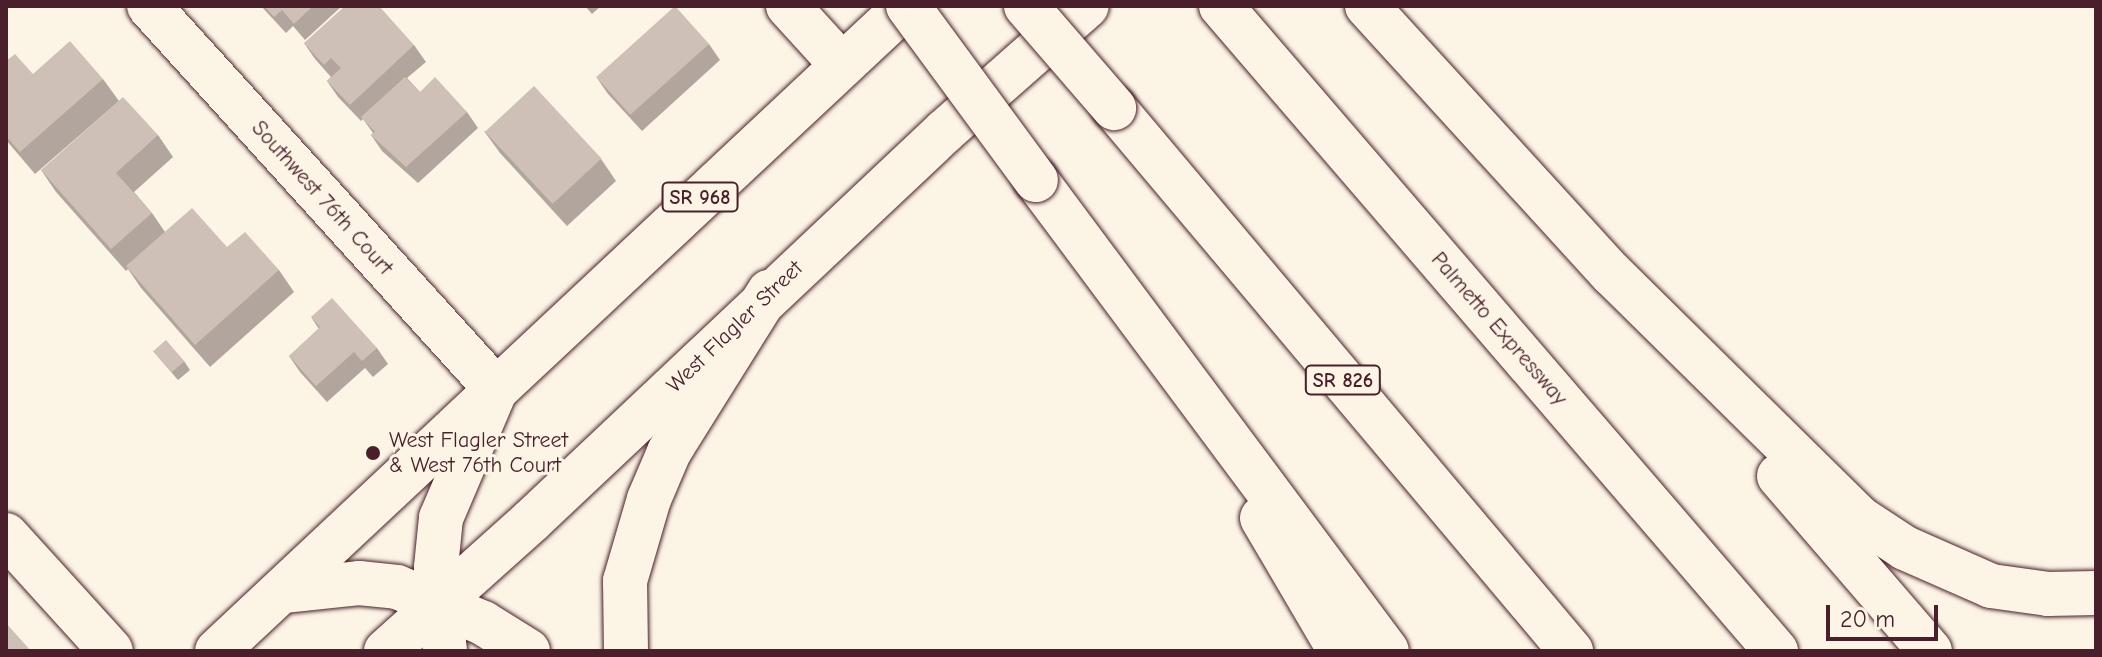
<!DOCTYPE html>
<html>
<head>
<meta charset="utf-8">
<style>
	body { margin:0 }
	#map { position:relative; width:2102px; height:657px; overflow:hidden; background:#fcf5e5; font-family:"Comic Neue",sans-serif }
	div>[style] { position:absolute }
	.roads { filter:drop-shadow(0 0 2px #4a1f2b) drop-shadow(0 0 2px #4a1f2b) }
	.minor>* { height:44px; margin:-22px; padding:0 22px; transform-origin:22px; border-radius:22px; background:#fcf5e5 }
	.major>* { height:44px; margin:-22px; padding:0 22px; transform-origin:22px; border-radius:22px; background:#fcf5e5 }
	.highway>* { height:44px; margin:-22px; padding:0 22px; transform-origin:22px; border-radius:22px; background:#fcf5e5 }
	.bridges { filter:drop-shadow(0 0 2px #4a1f2b) drop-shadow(0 0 2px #4a1f2b) }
	.highway-bridge>* { height:44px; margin:-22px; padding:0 22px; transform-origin:22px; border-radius:22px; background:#fcf5e5 }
	.wall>* { inset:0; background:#b2a59d }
	.building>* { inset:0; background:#cfc0b7; transform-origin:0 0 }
	.dots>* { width:22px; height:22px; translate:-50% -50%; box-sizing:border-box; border:4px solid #fcf5e5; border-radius:50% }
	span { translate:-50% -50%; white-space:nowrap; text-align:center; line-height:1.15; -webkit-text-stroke:6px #fcf5e5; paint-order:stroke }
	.shield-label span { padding:2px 6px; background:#fcf5e5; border:2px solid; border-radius:6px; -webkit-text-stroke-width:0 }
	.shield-label { font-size:20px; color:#4a1f2b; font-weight:700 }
	.street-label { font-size:22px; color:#4a1f2b }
	.poi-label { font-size:22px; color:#4a1f2b }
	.left { translate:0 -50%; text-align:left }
	.frame { position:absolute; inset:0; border:8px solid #4a1f2b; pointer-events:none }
	.scale { position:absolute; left:1826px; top:605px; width:112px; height:36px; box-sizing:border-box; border:4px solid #4a1f2b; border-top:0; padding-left:10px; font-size:24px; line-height:28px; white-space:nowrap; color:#4a1f2b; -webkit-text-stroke:6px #fcf5e5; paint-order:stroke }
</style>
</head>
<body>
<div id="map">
	<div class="roads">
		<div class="minor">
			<i style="left:149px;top:6px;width:517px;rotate:47.82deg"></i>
			<i style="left:788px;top:6px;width:79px;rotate:47.6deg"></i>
			<i style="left:6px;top:535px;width:156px;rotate:47.8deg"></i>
		</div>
		<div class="major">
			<i style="left:217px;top:651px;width:944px;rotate:-43.11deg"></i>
			<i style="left:386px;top:651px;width:195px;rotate:-41.9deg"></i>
			<i style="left:531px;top:521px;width:569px;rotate:-43.29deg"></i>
			<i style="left:945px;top:131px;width:189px;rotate:-41.4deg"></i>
		</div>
		<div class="highway">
			<i style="left:1221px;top:6px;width:851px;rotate:49.29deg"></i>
			<i style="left:1367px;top:6px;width:363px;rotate:47.6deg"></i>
			<i style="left:1612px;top:274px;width:346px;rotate:44.6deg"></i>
			<i style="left:1858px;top:517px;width:56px;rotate:33.4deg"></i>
			<i style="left:1905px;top:548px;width:94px;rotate:23.8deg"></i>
			<i style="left:1991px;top:586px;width:58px;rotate:8deg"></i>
			<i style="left:2048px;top:594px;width:48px;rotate:-1.2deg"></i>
			<i style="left:1114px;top:108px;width:710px;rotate:49.92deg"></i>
			<i style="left:1036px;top:180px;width:587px;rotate:53.31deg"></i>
			<i style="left:1779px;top:476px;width:231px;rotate:49.2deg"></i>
			<i style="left:1262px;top:518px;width:154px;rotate:59.6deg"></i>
			<i style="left:283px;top:591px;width:76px;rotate:-6deg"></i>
			<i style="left:359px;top:583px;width:38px;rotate:6deg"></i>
			<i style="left:397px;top:587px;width:93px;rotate:22.7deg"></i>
			<i style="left:483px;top:623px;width:53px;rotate:31.9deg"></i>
			<i style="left:445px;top:651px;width:84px;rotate:-96.1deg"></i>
			<i style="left:436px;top:567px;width:49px;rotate:-84.2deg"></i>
			<i style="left:441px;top:518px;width:140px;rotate:-66.9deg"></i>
			<i style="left:626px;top:651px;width:70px;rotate:-90.8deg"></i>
			<i style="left:625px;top:581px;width:85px;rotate:-73.7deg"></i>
			<i style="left:649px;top:499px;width:51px;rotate:-66.9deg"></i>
			<i style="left:669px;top:452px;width:189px;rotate:-58deg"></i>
		</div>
	</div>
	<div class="bridges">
		<div class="highway-bridge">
			<i style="left:908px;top:6px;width:216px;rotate:53.7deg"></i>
			<i style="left:1026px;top:6px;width:135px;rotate:49.2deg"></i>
		</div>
	</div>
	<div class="wall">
		<i style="clip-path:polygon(261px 6px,342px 6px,305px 40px,293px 26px,286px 33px)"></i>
		<i style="clip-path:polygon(585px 6px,601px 6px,592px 14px)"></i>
		<i style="clip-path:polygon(304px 43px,414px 45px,426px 62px,407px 78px,420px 92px,467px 112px,478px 128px,418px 183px,382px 151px,371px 135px,373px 133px,363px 119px,361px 121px,338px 97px,327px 81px,331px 77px,315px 59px)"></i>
		<i style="clip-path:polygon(709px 44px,720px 60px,642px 131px,608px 94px,597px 78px)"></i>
		<i style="clip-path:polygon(6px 61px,33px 74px,103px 79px,119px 101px,35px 174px,6px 140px)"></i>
		<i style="clip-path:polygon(484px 131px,601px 159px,616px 181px,567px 226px,500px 153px)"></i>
		<i style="clip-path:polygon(158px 135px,173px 157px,134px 192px,152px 213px,165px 232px,227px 247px,279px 270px,294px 292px,210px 367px,141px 288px,128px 269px,126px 271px,56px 192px,41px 170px)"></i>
		<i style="clip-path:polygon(311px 317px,377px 348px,388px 364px,373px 377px,365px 368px,327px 402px,300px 372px,289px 356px,319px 329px)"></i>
		<i style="clip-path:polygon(153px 351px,184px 361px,190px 370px,178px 380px)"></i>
	</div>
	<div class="building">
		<i style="clip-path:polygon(264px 6px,313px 6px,294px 24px,282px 10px,274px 17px)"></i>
		<i style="clip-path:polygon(345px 6px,379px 6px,414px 45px,350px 105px,327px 81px,341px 68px,331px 58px,324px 65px,304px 43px)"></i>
		<i style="left:675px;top:6px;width:51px;height:106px;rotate:48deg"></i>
		<i style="clip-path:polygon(70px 41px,103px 79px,20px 152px,6px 136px,6px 61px,15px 54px,33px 74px)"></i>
		<i style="clip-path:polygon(405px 77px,420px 92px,435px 77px,467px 112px,406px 167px,371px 135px,375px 132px,361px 117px)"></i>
		<i style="left:534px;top:86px;width:99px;height:67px;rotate:47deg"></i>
		<i style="clip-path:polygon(123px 97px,158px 135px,116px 173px,152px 213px,111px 249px,41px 170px)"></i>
		<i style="clip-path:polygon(192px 208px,227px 247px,245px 232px,279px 270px,195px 345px,126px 266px)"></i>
		<i style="clip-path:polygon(332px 298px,377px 348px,362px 361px,354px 352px,316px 386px,289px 356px,320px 327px,311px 317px)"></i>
		<i style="left:166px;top:340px;width:28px;height:17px;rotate:49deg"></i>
		<i style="clip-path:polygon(6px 623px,31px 651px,6px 651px)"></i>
	</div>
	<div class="dots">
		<i style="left:373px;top:453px;background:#4a1f2b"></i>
	</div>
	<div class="shield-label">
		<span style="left:700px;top:197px">SR 968</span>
		<span style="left:1343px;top:380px">SR 826</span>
	</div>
	<div class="street-label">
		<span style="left:322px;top:198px;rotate:48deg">Southwest 76th Court</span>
		<span style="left:735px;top:327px;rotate:-44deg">West Flagler Street</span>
		<span style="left:1499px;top:329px;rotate:49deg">Palmetto Expressway</span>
	</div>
	<div class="poi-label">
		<span class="left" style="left:389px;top:453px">West Flagler Street<br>&amp; West 76th Court</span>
	</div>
	<div class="frame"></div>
	<div class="scale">20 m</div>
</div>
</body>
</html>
